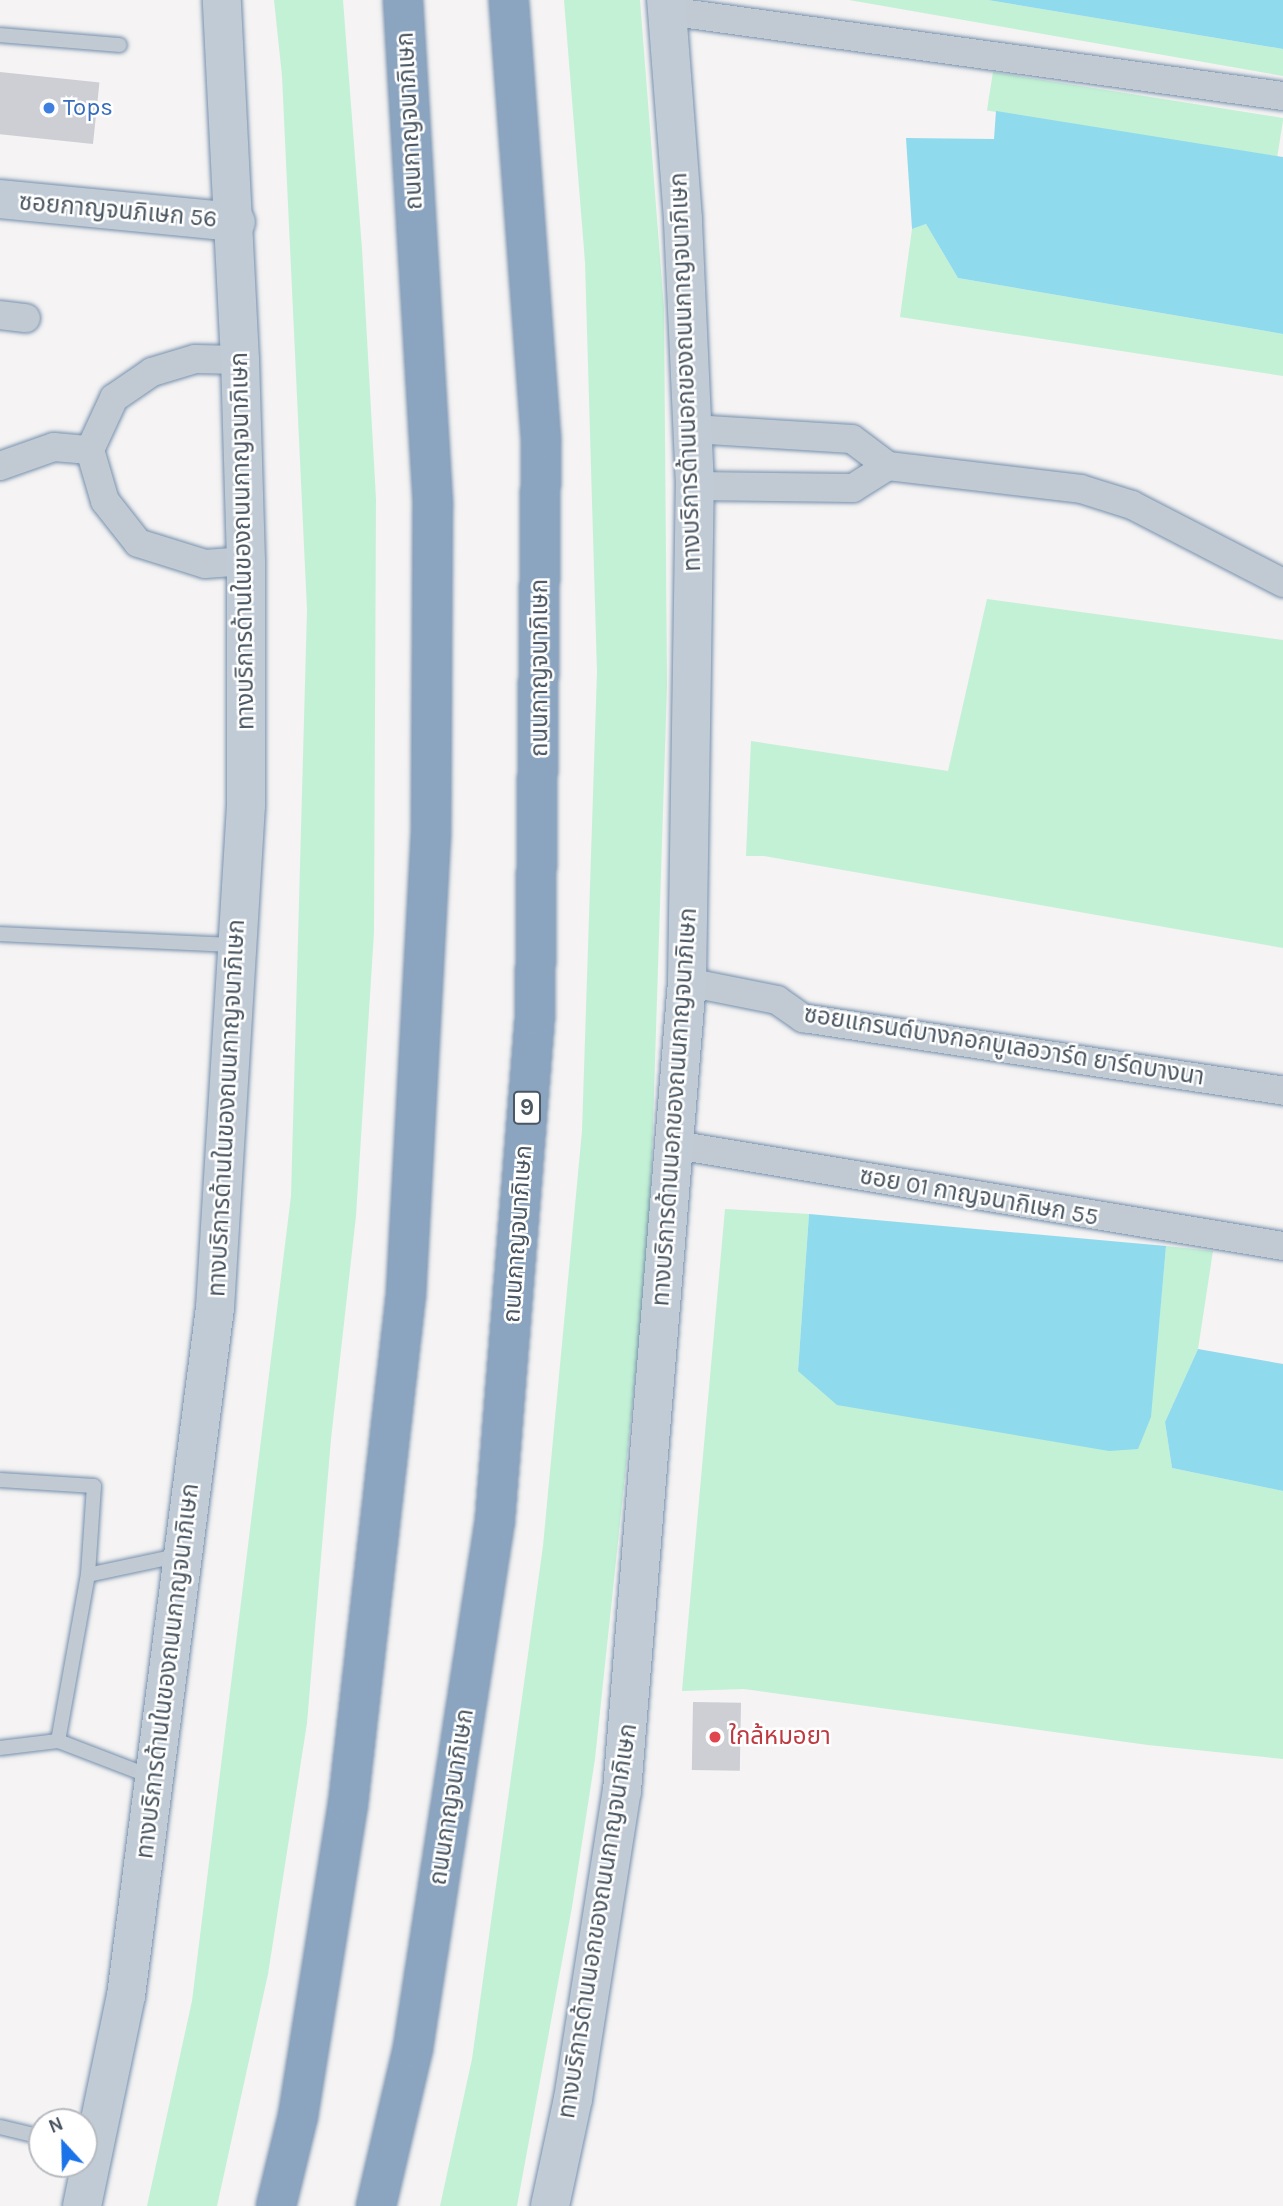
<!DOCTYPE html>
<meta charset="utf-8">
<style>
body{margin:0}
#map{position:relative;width:1283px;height:2206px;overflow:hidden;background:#f5f3f3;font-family:Karla,"Noto Sans Thai",sans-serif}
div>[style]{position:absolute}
.green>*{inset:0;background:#c3f1d5;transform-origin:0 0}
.water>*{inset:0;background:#90daee}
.building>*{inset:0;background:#cdcfd5;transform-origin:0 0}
.roads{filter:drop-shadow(0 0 2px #7690ad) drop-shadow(0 0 2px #7690ad)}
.lane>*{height:14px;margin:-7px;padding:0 7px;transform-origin:7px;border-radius:7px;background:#c1cad2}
.street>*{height:28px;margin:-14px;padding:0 14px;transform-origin:14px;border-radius:14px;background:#c1cad2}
.secondary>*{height:38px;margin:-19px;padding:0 19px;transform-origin:19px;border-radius:19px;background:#c1cbd6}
.highway>*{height:38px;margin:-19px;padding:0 19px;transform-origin:19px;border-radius:19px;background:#8ba5c1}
.dots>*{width:19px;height:19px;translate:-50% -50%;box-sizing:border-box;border:4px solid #fff;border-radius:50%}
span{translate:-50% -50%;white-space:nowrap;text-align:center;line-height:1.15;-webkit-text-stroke:5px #fff;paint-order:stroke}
.shield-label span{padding:2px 5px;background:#fff;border:2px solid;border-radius:5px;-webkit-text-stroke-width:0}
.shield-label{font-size:23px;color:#4a5661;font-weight:700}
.shop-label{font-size:24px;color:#366cbe}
.left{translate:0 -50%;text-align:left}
.street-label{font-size:24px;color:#4a5661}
.health-label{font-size:24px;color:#be3a42}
.north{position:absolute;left:28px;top:2108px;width:70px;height:70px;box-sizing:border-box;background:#fff;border:2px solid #b7bbc0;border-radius:50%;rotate:338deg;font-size:19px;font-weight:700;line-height:28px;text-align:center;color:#4a5661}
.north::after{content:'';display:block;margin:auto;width:24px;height:32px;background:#1a73e8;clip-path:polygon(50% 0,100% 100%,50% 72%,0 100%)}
</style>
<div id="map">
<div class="green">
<div style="clip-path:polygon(274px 0,343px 0,362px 249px,376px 499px,374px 932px,356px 1216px,331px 1439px,307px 1723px,268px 1974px,217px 2206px,147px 2206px,192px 2001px,291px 1196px,307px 610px,282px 76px)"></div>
<div style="clip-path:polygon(564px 0,640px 0,664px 309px,667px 686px,649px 1249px,595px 1759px,572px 1907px,517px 2206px,440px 2206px,472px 2059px,543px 1546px,582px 1131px,597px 672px,585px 262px)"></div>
<div style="clip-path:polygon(849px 0,988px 0,1283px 49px,1283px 76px)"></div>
<div style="left:993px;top:72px;width:294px;height:39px;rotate:9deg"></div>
<div style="clip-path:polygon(926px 224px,958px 278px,1283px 334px,1283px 376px,900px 317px,912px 229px)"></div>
<div style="clip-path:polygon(987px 599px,1283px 640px,1283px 948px,764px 856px,746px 856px,751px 741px,948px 771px)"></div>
<div style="clip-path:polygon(725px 1209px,809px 1214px,798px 1371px,1159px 1322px,1166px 1246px,1213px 1251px,1198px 1349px,1165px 1422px,1172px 1468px,1283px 1491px,1283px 1759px,1148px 1745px,744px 1689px,682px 1691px)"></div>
</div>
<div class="water">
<div style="clip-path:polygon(988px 0,1283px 0,1283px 49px)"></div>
<div style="clip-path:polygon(996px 111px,1283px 157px,1283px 334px,958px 278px,926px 224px,912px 229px,906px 138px,994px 139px)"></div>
<div style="clip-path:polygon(809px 1214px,1166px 1246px,1151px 1417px,1138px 1449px,1109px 1451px,837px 1405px,798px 1371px)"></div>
<div style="clip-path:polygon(1198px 1349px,1283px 1364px,1283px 1491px,1172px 1468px,1165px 1422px)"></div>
</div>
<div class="building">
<div style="left:0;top:72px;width:100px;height:62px;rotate:6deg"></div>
<div style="left:693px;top:1702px;width:48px;height:68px;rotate:1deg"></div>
</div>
<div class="roads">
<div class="lane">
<div style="left:0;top:35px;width:120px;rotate:4.8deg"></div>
<div style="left:0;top:934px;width:236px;rotate:2.7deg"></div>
<div style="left:0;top:1480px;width:94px;rotate:3.7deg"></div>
<div style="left:94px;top:1486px;width:89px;rotate:93.9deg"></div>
<div style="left:0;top:1748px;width:58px;rotate:-6.9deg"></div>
<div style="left:152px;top:1777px;width:101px;rotate:-159deg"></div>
<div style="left:58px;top:1741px;width:169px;rotate:-79.8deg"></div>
<div style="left:88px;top:1575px;width:95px;rotate:-12.1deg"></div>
<div style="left:0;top:2127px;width:43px;rotate:13.4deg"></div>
</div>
<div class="street">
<div style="left:667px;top:11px;width:622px;rotate:7.86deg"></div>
<div style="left:0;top:315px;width:26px;rotate:7deg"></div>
<div style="left:240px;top:360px;width:45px;rotate:-178.7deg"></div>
<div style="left:195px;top:359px;width:45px;rotate:163.2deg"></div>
<div style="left:152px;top:372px;width:46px;rotate:145.6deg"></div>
<div style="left:114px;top:398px;width:57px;rotate:114.8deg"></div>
<div style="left:90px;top:450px;width:53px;rotate:73.6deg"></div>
<div style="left:105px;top:501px;width:53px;rotate:51.8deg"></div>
<div style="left:138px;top:543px;width:70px;rotate:17.4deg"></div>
<div style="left:205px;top:564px;width:41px;rotate:-4.2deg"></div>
<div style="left:693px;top:429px;width:159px;rotate:3.6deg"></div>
<div style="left:852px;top:439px;width:45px;rotate:36.9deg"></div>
<div style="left:888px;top:466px;width:194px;rotate:6.8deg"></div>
<div style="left:1081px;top:489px;width:53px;rotate:17.4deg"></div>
<div style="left:1132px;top:505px;width:170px;rotate:27.3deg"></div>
<div style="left:0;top:466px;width:57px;rotate:-19.4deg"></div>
<div style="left:54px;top:447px;width:36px;rotate:5deg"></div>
<div style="left:695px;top:486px;width:158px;rotate:0.7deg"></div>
<div style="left:853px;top:488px;width:41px;rotate:-32.2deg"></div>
<div style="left:687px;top:982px;width:92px;rotate:11.3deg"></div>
<div style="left:777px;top:1000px;width:32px;rotate:35deg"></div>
<div style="left:803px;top:1018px;width:486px;rotate:8.6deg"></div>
<div style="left:676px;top:1145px;width:615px;rotate:9.45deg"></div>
</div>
<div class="secondary">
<div style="left:0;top:199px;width:237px;rotate:5.6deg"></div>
<div style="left:82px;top:2206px;width:215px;rotate:-78.2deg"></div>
<div style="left:126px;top:1996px;width:694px;rotate:-82.63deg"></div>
<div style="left:215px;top:1308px;width:504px;rotate:-86.47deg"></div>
<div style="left:246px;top:805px;width:244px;rotate:-90deg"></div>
<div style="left:246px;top:561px;width:201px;rotate:-91.7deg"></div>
<div style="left:240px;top:360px;width:360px;rotate:-92.9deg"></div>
<div style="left:550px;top:2206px;width:109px;rotate:-77.9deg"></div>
<div style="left:573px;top:2099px;width:312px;rotate:-81deg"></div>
<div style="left:622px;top:1791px;width:812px;rotate:-85.41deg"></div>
<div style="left:687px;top:982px;width:496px;rotate:-89.1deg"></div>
<div style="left:695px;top:486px;width:267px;rotate:-92.6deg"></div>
<div style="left:683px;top:219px;width:220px;rotate:-94.4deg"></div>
</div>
<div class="highway">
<div style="left:276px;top:2206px;width:93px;rotate:-76.3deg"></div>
<div style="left:298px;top:2116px;width:316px;rotate:-80.9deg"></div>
<div style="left:348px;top:1804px;width:513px;rotate:-83.51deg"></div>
<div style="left:406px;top:1294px;width:461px;rotate:-86.9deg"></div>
<div style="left:431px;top:834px;width:329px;rotate:-89.7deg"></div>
<div style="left:433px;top:505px;width:506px;rotate:-93.4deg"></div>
<div style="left:376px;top:2206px;width:162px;rotate:-76.8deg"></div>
<div style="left:413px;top:2048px;width:534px;rotate:-81.17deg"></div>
<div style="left:495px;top:1520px;width:507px;rotate:-85.47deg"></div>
<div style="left:535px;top:1015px;width:576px;rotate:-89.4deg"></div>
<div style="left:541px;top:439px;width:440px;rotate:-94.2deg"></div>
</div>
</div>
<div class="dots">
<div style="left:49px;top:108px;background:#3f7fe0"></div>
<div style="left:715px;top:1737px;background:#e0444e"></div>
</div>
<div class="shield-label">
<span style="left:527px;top:1108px">9</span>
</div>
<div class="shop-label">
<span class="left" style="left:63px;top:108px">Tops</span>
</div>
<div class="street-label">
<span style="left:410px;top:121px;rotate:-93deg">ถนนกาญจนาภิเษก</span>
<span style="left:118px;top:211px;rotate:5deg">ซอยกาญจนภิเษก 56</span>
<span style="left:686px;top:372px;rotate:-92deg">ทางบริการด้านนอกของถนนกาญจนาภิเษก</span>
<span style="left:243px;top:541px;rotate:-91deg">ทางบริการด้านในของถนนกาญจนาภิเษก</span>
<span style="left:540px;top:668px;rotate:-90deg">ถนนกาญจนาภิเษก</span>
<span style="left:1004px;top:1046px;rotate:9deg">ซอยแกรนด์บางกอกบูเลอวาร์ด ยาร์ดบางนา</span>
<span style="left:675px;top:1107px;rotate:-86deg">ทางบริการด้านนอกของถนนกาญจนาภิเษก</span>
<span style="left:227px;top:1108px;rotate:-87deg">ทางบริการด้านในของถนนกาญจนาภิเษก</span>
<span style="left:979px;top:1197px;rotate:10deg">ซอย 01 กาญจนากิเษก 55</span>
<span style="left:518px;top:1234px;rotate:-86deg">ถนนกาญจนาภิเษก</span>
<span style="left:168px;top:1671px;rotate:-83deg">ทางบริการด้านในของถนนกาญจนาภิเษก</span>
<span style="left:452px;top:1797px;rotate:-81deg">ถนนกาญจนาภิเษก</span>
<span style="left:598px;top:1921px;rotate:-81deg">ทางบริการด้านนอกของถนนกาญจนาภิเษก</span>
</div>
<div class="health-label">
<span class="left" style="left:729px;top:1737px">ใกล้หมอยา</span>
</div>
<div class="north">N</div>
</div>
